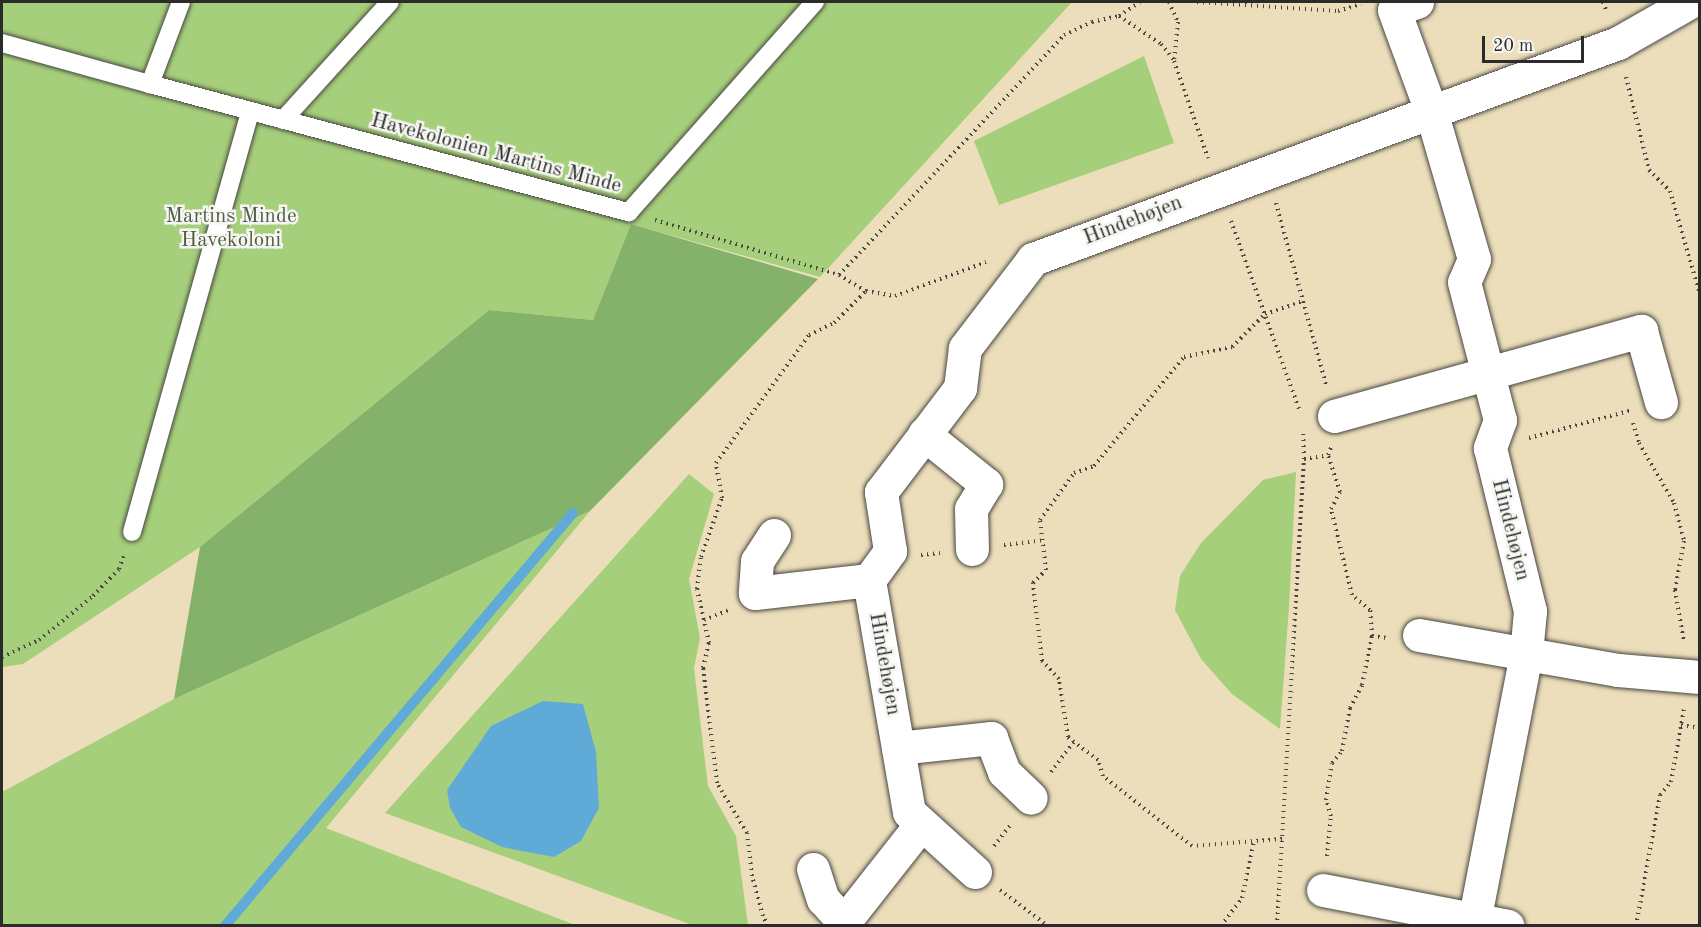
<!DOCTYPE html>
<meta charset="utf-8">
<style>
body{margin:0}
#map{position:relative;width:1701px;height:927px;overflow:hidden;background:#ecdebb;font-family:"Old Standard TT",serif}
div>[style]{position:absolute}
.green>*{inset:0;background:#a6cf7b}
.forest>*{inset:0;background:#84b26b}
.water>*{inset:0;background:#60aad8}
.stream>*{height:10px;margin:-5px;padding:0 5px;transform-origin:5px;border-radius:5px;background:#60aad8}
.path>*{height:4px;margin-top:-2px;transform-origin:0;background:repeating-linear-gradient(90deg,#484641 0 1.5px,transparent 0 6px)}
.roads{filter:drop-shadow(0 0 2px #484641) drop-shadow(0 0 2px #484641)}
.lane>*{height:18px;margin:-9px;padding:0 9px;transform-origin:9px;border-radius:9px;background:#fff}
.street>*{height:33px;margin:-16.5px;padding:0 16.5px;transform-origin:16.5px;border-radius:16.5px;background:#fff}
span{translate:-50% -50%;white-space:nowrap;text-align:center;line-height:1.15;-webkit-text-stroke:5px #f6f6f2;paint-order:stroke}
.street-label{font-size:21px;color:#2b2b2b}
.park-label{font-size:21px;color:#505c43}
.frame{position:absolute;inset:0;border:3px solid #2b2b2b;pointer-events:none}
.scale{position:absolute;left:1482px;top:36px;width:102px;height:27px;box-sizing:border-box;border:3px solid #2b2b2b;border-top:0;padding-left:8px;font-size:18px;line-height:21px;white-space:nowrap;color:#2b2b2b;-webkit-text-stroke:4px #f6f6f2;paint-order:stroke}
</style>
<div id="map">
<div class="green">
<div style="clip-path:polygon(2px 2px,1072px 2px,820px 277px,631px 224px,593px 320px,489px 310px,200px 547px,23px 664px,2px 667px)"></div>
<div style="clip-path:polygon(1144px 56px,1174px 143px,999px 205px,974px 141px)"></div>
<div style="clip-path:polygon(1296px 472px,1289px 607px,1280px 729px,1232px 694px,1201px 659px,1175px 610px,1180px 576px,1201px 543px,1263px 480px)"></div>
<div style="clip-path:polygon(689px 474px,714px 494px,689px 579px,700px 638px,694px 668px,708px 786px,736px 836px,748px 925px,692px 925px,385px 813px)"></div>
<div style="clip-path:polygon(590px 511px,326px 828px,575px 925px,2px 926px,2px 792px,174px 699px)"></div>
</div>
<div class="forest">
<div style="clip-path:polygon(631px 224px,818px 279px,590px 511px,174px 699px,200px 547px,489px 310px,593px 320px)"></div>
</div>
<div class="water">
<div style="clip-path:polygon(543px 701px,583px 704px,596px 752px,599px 808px,581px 841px,554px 857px,502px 847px,461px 827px,450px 808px,447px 790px,491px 726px)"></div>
</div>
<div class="stream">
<div style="left:225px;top:926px;width:540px;rotate:-49.88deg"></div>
</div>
<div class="path">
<div style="left:1169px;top:2px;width:22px;rotate:66deg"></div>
<div style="left:1178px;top:22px;width:39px;rotate:96deg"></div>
<div style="left:1174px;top:61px;width:103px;rotate:70.7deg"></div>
<div style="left:1197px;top:2px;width:141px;rotate:3.7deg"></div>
<div style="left:1338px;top:11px;width:24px;rotate:-17deg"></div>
<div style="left:1603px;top:2px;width:11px;rotate:68deg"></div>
<div style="left:1119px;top:16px;width:50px;rotate:33.7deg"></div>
<div style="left:1161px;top:44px;width:21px;rotate:51deg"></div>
<div style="left:1626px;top:77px;width:96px;rotate:76.1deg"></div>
<div style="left:1649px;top:170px;width:30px;rotate:45deg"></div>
<div style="left:1670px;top:191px;width:108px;rotate:73.9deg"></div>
<div style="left:1276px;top:203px;width:188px;rotate:74.6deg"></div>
<div style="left:655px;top:220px;width:192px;rotate:16.6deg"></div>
<div style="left:839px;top:275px;width:329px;rotate:-46.8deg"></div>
<div style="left:1064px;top:35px;width:31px;rotate:-25deg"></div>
<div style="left:1092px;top:22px;width:28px;rotate:-13deg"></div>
<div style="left:1119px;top:16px;width:25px;rotate:-34deg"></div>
<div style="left:1231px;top:221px;width:203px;rotate:70.1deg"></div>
<div style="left:839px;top:275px;width:31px;rotate:31deg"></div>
<div style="left:866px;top:291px;width:29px;rotate:10deg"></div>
<div style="left:895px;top:296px;width:97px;rotate:-20.5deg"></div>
<div style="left:1633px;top:423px;width:21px;rotate:73deg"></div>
<div style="left:1639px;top:443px;width:69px;rotate:59.7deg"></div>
<div style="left:1674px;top:503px;width:39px;rotate:75deg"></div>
<div style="left:1684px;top:541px;width:50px;rotate:100.4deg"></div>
<div style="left:1675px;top:590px;width:53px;rotate:80.2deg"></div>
<div style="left:1529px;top:438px;width:104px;rotate:-15.1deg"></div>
<div style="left:1304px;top:459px;width:24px;rotate:-9deg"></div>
<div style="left:1004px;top:545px;width:38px;rotate:-7deg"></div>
<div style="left:921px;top:555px;width:19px;rotate:-6deg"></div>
<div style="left:704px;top:620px;width:27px;rotate:-22deg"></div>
<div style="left:1372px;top:636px;width:15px;rotate:8deg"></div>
<div style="left:2px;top:657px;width:41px;rotate:-24.7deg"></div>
<div style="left:39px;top:640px;width:70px;rotate:-39.2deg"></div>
<div style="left:93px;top:596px;width:37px;rotate:-46deg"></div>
<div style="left:119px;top:569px;width:15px;rotate:-70deg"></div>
<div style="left:1681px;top:725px;width:19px;rotate:9deg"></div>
<div style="left:1051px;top:772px;width:39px;rotate:-53deg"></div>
<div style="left:1282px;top:839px;width:90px;rotate:175.6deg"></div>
<div style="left:1192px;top:846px;width:113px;rotate:-141.8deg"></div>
<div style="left:1103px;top:776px;width:17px;rotate:-107deg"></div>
<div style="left:1098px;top:760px;width:38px;rotate:-143deg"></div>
<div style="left:1068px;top:737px;width:59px;rotate:-98.8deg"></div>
<div style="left:1059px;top:679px;width:25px;rotate:-133deg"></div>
<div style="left:1042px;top:661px;width:79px;rotate:-96.6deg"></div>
<div style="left:1033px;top:583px;width:18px;rotate:-45deg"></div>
<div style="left:1046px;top:570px;width:50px;rotate:-96.8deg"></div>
<div style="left:1040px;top:520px;width:58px;rotate:-54.1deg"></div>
<div style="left:1074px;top:473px;width:21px;rotate:-19deg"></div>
<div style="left:1094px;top:466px;width:141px;rotate:-50.5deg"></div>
<div style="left:1184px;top:357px;width:49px;rotate:-11.8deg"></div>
<div style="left:1232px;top:347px;width:47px;rotate:-45deg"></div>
<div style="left:1265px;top:314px;width:40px;rotate:-18.9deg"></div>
<div style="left:994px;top:846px;width:29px;rotate:-52deg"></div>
<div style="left:1327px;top:856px;width:40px;rotate:-84.3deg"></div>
<div style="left:1331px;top:816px;width:17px;rotate:-107deg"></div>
<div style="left:1326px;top:800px;width:37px;rotate:-81deg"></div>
<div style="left:1332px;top:763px;width:16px;rotate:-50deg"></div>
<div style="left:1342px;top:751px;width:44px;rotate:-79.5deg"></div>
<div style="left:1350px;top:708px;width:26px;rotate:-62deg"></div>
<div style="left:1362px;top:685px;width:50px;rotate:-78.5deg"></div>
<div style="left:1372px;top:636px;width:26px;rotate:-94deg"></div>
<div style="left:1370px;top:610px;width:23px;rotate:-140deg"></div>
<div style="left:1352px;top:595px;width:89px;rotate:-103.7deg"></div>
<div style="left:1331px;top:509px;width:19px;rotate:-62deg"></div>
<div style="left:1340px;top:492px;width:39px;rotate:-108deg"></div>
<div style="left:1328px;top:455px;width:8px;rotate:-67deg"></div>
<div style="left:1000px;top:890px;width:60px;rotate:36.9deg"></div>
<div style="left:768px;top:926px;width:11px;rotate:-117deg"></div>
<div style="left:763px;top:916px;width:41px;rotate:-105.4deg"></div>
<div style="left:752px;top:876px;width:43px;rotate:-96.6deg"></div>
<div style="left:747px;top:833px;width:58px;rotate:-121deg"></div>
<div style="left:717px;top:783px;width:116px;rotate:-96.9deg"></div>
<div style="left:703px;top:668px;width:26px;rotate:-77deg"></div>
<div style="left:709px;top:643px;width:55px;rotate:-102.5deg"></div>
<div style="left:697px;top:589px;width:32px;rotate:-83deg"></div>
<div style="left:701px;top:557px;width:63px;rotate:-70.4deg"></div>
<div style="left:722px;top:498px;width:36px;rotate:-100deg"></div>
<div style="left:716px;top:463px;width:158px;rotate:-54deg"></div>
<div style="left:809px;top:335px;width:28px;rotate:-26deg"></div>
<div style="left:834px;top:323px;width:45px;rotate:-45deg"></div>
<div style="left:1221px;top:926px;width:35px;rotate:-53deg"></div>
<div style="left:1242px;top:898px;width:58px;rotate:-78.1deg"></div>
<div style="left:1277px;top:926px;width:468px;rotate:-86.7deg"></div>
<div style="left:1304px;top:459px;width:25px;rotate:-92deg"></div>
<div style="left:1636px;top:926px;width:133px;rotate:-79.6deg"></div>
<div style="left:1660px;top:795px;width:17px;rotate:-50deg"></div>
<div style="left:1671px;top:782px;width:74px;rotate:-79.9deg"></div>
</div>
<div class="roads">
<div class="lane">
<div style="left:181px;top:2px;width:88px;rotate:110.7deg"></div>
<div style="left:150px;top:84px;width:496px;rotate:15deg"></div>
<div style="left:629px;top:212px;width:281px;rotate:-48.5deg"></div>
<div style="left:2px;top:43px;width:154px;rotate:15.5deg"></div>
<div style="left:283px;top:120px;width:159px;rotate:-47.8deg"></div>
<div style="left:132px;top:532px;width:437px;rotate:-74.3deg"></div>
</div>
<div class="street">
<div style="left:1417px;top:2px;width:24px;rotate:161deg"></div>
<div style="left:1394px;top:10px;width:108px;rotate:69.9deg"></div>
<div style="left:1431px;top:111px;width:154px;rotate:73.8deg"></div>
<div style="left:1474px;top:259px;width:25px;rotate:113deg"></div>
<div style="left:1464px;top:282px;width:143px;rotate:75.4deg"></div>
<div style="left:1500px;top:420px;width:30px;rotate:110deg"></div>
<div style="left:1490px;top:448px;width:168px;rotate:76.2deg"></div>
<div style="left:1530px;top:611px;width:43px;rotate:95.3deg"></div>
<div style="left:1526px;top:654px;width:277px;rotate:101deg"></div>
<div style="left:1334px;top:416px;width:319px;rotate:-15.5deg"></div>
<div style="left:1641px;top:331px;width:74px;rotate:74.3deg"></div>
<div style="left:924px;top:434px;width:80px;rotate:38.9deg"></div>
<div style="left:986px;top:484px;width:29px;rotate:121deg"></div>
<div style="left:971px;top:509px;width:40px;rotate:88.6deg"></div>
<div style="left:774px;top:535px;width:31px;rotate:123deg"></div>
<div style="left:757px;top:561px;width:32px;rotate:94deg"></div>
<div style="left:755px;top:593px;width:115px;rotate:-6.5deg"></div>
<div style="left:1419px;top:635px;width:202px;rotate:10deg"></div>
<div style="left:1618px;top:670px;width:82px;rotate:4.9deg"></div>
<div style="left:898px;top:748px;width:94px;rotate:-6.1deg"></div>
<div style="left:991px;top:738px;width:36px;rotate:69deg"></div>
<div style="left:1004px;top:772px;width:37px;rotate:44deg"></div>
<div style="left:813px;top:869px;width:32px;rotate:72deg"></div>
<div style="left:823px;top:899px;width:31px;rotate:48deg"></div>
<div style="left:844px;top:922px;width:125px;rotate:-51.8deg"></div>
<div style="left:975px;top:872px;width:89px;rotate:-137.7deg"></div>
<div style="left:909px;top:812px;width:235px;rotate:-99.8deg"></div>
<div style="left:869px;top:580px;width:36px;rotate:-54deg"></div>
<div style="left:890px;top:551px;width:60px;rotate:-98.7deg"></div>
<div style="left:881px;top:492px;width:131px;rotate:-52.8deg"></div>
<div style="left:960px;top:388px;width:40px;rotate:-82.9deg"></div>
<div style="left:965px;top:348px;width:112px;rotate:-52.6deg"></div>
<div style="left:1033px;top:259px;width:624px;rotate:-20.27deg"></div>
<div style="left:1618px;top:43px;width:83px;rotate:-29.7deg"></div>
<div style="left:1323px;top:890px;width:188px;rotate:11deg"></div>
</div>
</div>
<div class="street-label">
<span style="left:496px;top:154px;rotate:15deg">Havekolonien Martins Minde</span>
<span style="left:1133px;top:221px;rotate:-21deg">Hindehøjen</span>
<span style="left:1510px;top:530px;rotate:76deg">Hindehøjen</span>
<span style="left:884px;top:664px;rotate:80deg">Hindehøjen</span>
</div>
<div class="park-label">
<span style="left:231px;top:229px">Martins Minde<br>Havekoloni</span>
</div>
<div class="frame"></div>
<div class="scale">20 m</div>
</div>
